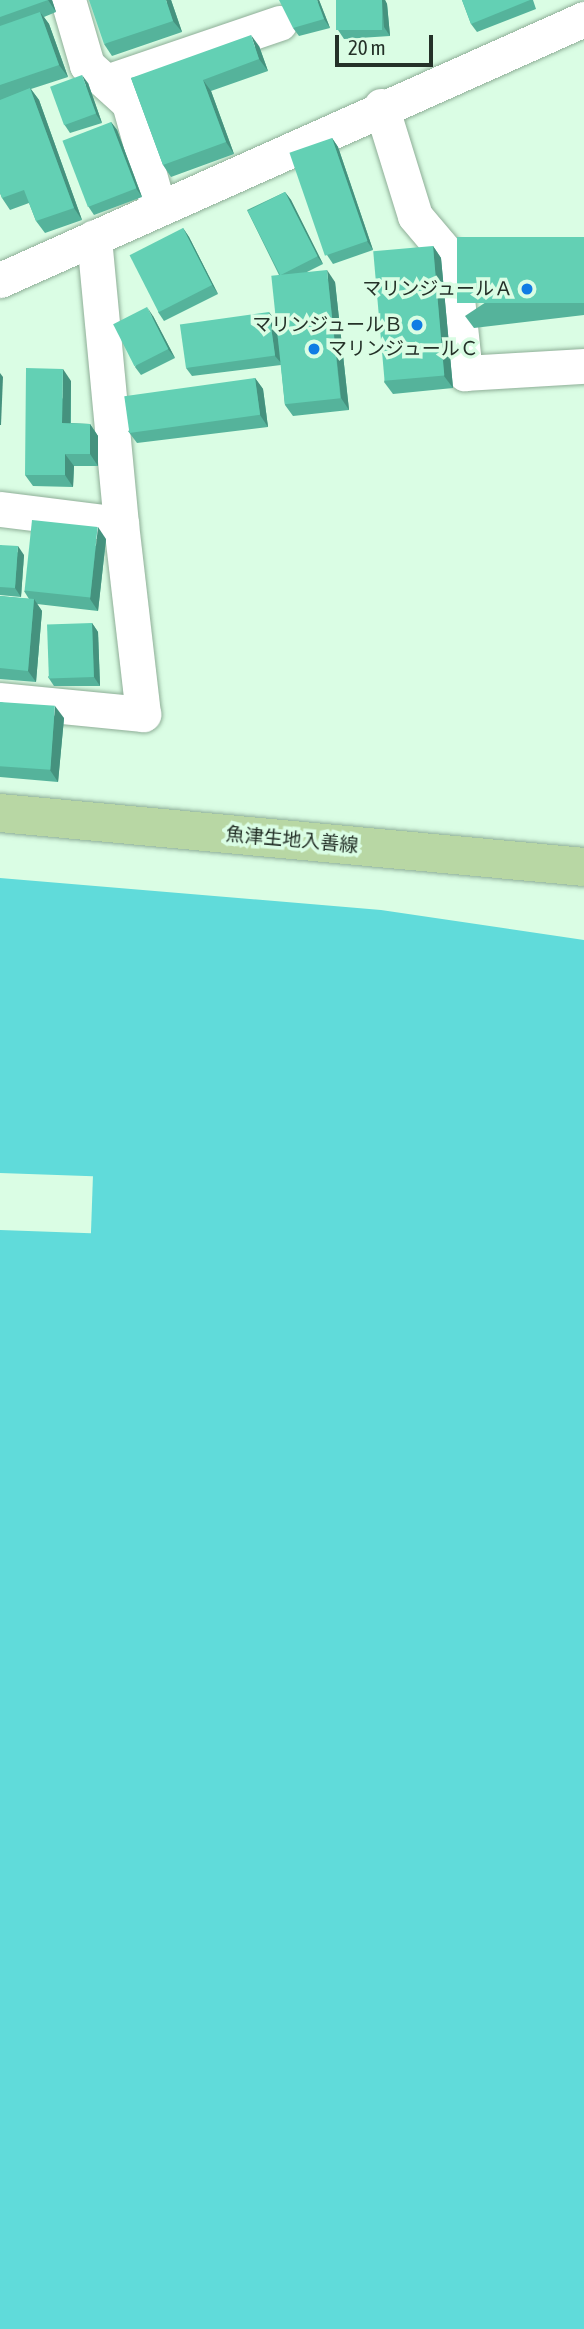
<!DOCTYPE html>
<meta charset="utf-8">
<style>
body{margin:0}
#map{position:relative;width:584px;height:2329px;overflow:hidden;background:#dafde4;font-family:"Asap Condensed","Noto Sans JP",sans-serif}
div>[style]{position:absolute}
.water>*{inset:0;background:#60dbda}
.pier>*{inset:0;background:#dafde4;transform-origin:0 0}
.roads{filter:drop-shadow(0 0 2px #8eae97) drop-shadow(0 0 2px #8eae97)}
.minor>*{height:35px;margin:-17.5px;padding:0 17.5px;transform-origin:17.5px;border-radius:17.5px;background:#fff}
.major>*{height:38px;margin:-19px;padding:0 19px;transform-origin:19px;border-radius:19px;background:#b8d7a4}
.wall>*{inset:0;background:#55b39b}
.shaded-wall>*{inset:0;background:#45927e}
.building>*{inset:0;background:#63d0b4;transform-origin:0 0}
.dots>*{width:19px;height:19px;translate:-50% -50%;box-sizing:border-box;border:4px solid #dafde4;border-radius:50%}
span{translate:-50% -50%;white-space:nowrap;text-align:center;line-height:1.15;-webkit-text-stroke:7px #dafde4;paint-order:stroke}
.poi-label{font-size:19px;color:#243128}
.right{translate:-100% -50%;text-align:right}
.left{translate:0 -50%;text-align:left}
.street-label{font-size:19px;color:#243128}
.scale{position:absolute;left:335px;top:35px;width:98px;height:32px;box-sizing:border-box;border:4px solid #243128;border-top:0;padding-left:9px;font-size:21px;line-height:24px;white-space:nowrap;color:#243128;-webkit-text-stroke:5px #dafde4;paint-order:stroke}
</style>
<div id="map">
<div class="water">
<div style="clip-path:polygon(0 878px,381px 910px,584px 940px,584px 2329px,0 2329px)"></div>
</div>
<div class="pier">
<div style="left:0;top:1173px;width:93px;height:57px;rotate:2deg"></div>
</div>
<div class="roads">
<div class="minor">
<div style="left:68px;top:0;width:68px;rotate:73.7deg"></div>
<div style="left:87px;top:65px;width:57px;rotate:42.1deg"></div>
<div style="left:129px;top:103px;width:107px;rotate:74.3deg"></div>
<div style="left:109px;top:81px;width:180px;rotate:-18.8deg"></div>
<div style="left:381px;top:106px;width:115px;rotate:72.8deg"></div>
<div style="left:415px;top:216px;width:59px;rotate:49.8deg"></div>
<div style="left:453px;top:261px;width:113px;rotate:83.9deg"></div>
<div style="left:465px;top:373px;width:119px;rotate:-3.4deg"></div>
<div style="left:0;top:280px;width:640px;rotate:-24.08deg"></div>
<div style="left:0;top:509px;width:122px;rotate:7.1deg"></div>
<div style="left:121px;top:524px;width:288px;rotate:-95.4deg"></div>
<div style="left:0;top:700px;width:144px;rotate:5.6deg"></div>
<div style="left:143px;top:714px;width:191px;rotate:-96.6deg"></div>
</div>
<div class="major">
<div style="left:0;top:813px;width:586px;rotate:5.28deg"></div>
</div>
</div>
<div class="wall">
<div style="clip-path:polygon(0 0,52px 0,56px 12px,44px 17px,49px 24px,68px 77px,31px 89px,39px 100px,82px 220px,45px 233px,36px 221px,29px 203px,10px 210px,2px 198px,0 193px)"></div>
<div style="clip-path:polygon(171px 0,182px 32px,112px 56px,104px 44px)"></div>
<div style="clip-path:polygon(319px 0,330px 28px,299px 36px,293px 28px)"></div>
<div style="clip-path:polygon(336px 0,385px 0,387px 4px,390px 36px,344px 39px,338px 30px)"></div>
<div style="clip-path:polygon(462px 0,533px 0,536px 9px,477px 32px,471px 24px)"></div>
<div style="clip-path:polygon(259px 46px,268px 71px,211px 91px,234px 154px,171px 177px,163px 165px,131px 78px)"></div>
<div style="clip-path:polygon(88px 83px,102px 123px,70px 133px,64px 124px)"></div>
<div style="clip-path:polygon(111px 122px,117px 130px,142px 197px,94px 215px,88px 206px)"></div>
<div style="clip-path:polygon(332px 138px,338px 147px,373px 250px,333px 264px,327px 255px)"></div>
<div style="clip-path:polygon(285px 192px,291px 200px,323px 264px,307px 272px,335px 282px,349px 410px,293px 416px,285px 405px,281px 365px,192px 376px,186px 368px,275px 320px,279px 275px,247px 210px)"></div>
<div style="clip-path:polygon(183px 228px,189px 237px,218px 294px,164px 321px,158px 312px)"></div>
<div style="clip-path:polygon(584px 237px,584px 315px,474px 328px,465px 316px)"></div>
<div style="clip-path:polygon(433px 246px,441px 258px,453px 388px,393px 394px,384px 382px)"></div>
<div style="clip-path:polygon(153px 316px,175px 358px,141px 375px,135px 367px)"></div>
<div style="clip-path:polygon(255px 378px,263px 389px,268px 427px,137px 443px,128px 431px)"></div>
<div style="clip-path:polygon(71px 381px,71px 423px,90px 424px,98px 436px,98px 466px,74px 466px,73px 487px,33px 486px,25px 475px)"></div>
<div style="clip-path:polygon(106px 539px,98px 611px,37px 604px,42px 611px,36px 682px,0 679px,0 596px,29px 599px,24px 591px)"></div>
<div style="clip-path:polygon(0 545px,24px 555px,21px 597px,0 595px)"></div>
<div style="clip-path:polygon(92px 623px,98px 632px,100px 686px,54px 686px,48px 677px)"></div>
<div style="clip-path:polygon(0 702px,64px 718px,58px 782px,0 777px)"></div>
</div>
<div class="shaded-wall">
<div style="clip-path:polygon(48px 0,52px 0,56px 12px)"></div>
<div style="clip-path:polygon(166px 0,171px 0,182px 32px,173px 21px)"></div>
<div style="clip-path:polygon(317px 0,319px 0,330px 28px,324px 19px)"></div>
<div style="clip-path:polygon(382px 0,385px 0,387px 4px,390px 36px,384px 27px)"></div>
<div style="clip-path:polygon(40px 12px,49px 24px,68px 77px,59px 65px)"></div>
<div style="clip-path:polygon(251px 35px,259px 46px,268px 71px,259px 59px)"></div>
<div style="clip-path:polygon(82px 75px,88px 83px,102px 123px,96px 114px)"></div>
<div style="clip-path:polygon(203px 80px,211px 91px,234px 154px,226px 142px)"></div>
<div style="clip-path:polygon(30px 88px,39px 100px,82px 220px,74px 208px)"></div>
<div style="clip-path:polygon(111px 122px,117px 130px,142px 197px,136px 188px)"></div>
<div style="clip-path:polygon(332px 138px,338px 147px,373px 250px,367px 241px)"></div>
<div style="clip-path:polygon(285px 192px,291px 200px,323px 264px,317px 256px)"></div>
<div style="clip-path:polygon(183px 228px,189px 237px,218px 294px,212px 285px)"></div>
<div style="clip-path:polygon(433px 246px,441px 258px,453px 388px,444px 376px)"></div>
<div style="clip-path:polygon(327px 270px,335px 282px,349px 410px,341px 398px)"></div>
<div style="clip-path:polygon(147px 307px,153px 316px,175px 358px,168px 349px)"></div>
<div style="clip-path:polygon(269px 312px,275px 320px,282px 364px,275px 356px)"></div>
<div style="clip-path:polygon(63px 369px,71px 381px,70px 435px,62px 423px)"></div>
<div style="clip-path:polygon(0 373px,3px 377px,1px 425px,0 425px)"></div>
<div style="clip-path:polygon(255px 378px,263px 389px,268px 427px,260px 415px)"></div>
<div style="clip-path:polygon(90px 424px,98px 436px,98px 466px,90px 454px)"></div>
<div style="clip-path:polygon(65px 454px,74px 466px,73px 487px,65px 475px)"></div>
<div style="clip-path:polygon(98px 527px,106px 539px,98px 611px,90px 599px)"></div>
<div style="clip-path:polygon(18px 546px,24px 555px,21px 597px,15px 588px)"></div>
<div style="clip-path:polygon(34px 599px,42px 611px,36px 682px,28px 671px)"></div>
<div style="clip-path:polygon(92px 623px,98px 632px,100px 686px,94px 677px)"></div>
<div style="clip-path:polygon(55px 706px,64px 718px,58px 782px,50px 770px)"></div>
</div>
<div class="building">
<div style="clip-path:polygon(0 0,48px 0,0 17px)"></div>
<div style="clip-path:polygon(89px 0,166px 0,173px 21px,104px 44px)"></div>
<div style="clip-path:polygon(279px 0,317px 0,324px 19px,293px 28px)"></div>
<div style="left:336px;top:0;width:46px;height:30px"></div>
<div style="clip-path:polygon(462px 0,530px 0,471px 24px)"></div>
<div style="clip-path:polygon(40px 12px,59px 65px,0 85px,0 26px)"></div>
<div style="clip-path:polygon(251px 35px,259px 59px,203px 80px,226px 142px,163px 165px,131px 78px)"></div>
<div style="left:82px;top:75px;width:41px;height:34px;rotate:70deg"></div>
<div style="clip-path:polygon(30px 88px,74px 208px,36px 221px,24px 190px,2px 198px,0 193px,0 100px)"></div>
<div style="left:111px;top:122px;width:71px;height:52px;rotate:69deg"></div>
<div style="left:332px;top:138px;width:109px;height:45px;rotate:71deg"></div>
<div style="left:285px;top:192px;width:72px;height:42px;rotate:63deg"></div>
<div style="left:183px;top:228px;width:64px;height:60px;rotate:63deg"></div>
<div style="left:584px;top:237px;width:66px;height:127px;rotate:90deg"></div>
<div style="left:433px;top:246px;width:130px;height:60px;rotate:85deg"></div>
<div style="left:327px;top:270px;width:129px;height:56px;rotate:84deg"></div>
<div style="left:147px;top:307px;width:47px;height:38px;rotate:63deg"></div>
<div style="left:269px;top:312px;width:44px;height:90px;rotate:82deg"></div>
<div style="clip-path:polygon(26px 368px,63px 369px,62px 423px,90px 424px,90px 454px,65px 454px,65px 475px,25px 475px)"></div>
<div style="left:255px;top:378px;width:37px;height:132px;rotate:82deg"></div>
<div style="left:32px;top:520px;width:66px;height:71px;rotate:6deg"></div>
<div style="clip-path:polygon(0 545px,18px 546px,15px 588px,0 587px)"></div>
<div style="clip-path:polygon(0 596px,34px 599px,28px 671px,0 668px)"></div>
<div style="left:92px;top:623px;width:54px;height:45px;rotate:88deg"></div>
<div style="left:0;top:702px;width:55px;height:64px;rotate:4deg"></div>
</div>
<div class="dots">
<div style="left:527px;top:289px;background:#107de4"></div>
<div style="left:417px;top:325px;background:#107de4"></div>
<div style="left:314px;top:349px;background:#107de4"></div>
</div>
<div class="poi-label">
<span class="right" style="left:513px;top:289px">マリンジュールＡ</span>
<span class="right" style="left:403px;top:325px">マリンジュールＢ</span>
<span class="left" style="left:328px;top:349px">マリンジュールＣ</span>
</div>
<div class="street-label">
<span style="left:292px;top:840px;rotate:5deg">魚津生地入善線</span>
</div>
<div class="scale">20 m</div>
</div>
